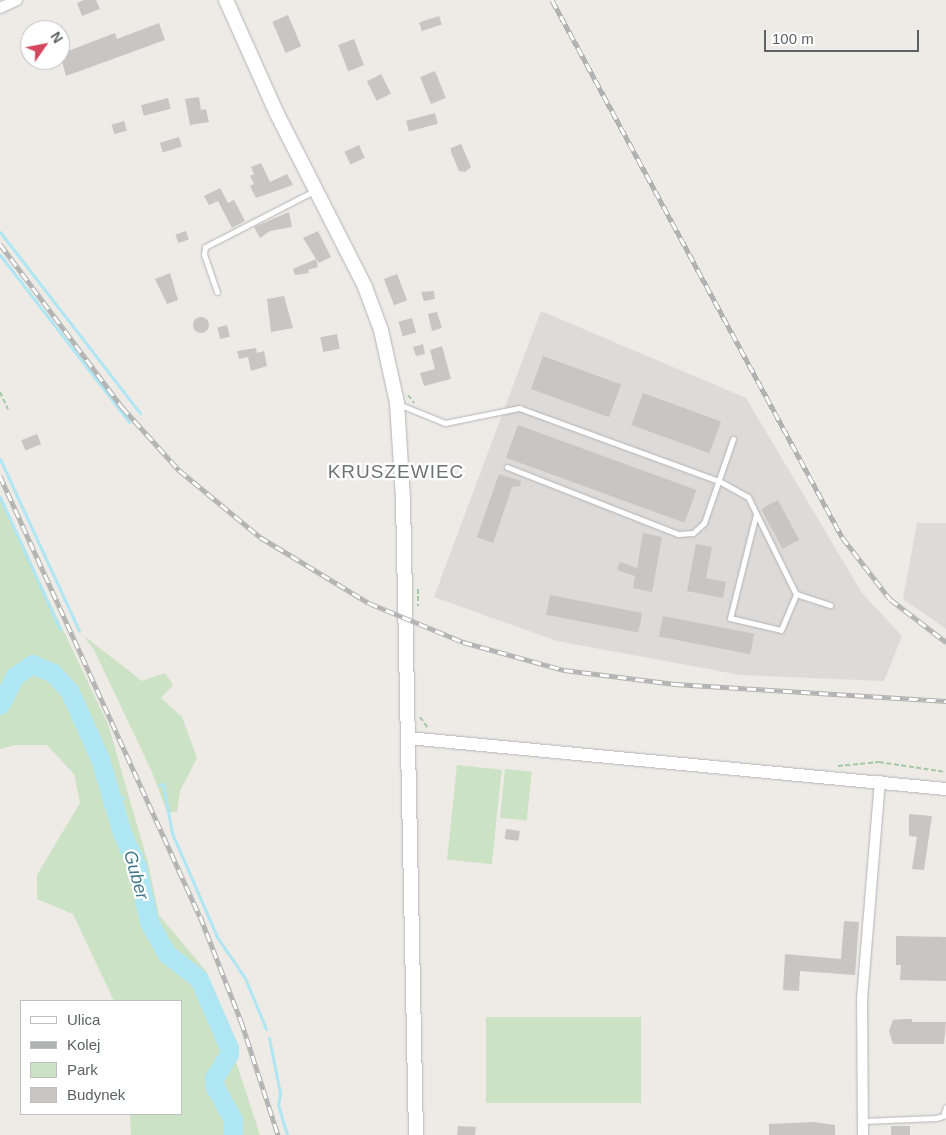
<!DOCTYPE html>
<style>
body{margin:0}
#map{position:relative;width:946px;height:1135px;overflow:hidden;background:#eeeae6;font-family:Helvetica,sans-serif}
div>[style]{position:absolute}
.industrial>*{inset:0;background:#dddad8}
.green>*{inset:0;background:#cce2c5;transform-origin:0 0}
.stream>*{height:3px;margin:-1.5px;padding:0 1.5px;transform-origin:1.5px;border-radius:1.5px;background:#afe6f4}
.river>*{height:19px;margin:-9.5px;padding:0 9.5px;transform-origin:9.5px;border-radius:9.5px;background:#afe6f4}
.building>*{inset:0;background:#c9c5c2;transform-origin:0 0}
.round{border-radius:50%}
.path>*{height:2px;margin-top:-1px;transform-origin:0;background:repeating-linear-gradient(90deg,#a4c9a5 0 5px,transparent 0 7.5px)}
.roads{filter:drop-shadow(0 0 1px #b1b4b6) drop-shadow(0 0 1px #b1b4b6)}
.service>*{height:5px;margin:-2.5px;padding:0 2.5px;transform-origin:2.5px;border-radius:2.5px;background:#fff}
.minor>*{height:10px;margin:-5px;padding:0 5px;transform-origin:5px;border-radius:5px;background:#fff}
.tertiary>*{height:12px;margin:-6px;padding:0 6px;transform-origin:6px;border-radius:6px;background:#fff}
.secondary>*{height:14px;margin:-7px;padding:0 7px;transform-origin:7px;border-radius:7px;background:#fff}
.rail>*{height:5px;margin-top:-2.5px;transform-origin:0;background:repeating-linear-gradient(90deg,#fff 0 9px,#b1b2b2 0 18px);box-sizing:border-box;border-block:1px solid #b1b2b2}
span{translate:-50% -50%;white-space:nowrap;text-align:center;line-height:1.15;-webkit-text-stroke:4.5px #fff;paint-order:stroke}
.water-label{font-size:18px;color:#44788b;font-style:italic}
.quarter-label{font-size:19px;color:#6e7476;letter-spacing:1px}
.legend{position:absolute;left:20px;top:1000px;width:162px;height:115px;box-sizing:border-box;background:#fff;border:1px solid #bec0c1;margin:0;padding:6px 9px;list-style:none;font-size:15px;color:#5d6264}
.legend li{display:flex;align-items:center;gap:10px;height:25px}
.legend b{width:25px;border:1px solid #bec0c1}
.north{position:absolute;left:20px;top:20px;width:50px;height:50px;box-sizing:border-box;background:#fff;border:1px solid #bec0c1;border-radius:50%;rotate:57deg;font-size:14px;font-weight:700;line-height:20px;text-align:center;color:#5d6264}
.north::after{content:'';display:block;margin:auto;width:18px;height:22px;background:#d3465c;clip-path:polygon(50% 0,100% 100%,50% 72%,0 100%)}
.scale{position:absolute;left:764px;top:30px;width:155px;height:22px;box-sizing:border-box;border:2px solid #5d6264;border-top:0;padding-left:6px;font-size:15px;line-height:18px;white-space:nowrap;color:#5d6264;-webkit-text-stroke:4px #fff;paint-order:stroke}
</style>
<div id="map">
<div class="industrial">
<div style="clip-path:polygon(541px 311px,746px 398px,862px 593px,902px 636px,884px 681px,741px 675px,557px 641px,434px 597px)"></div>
<div style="clip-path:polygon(917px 523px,946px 523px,946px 629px,903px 599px)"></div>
</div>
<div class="green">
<div style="clip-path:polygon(0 498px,108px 724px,148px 863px,159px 915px,206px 971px,260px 1135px,131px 1135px,130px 1114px,181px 1114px,181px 1001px,114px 1001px,73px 914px,37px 899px,37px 875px,80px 803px,74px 774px,47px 745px,15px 745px,0 749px)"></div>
<div style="clip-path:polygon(84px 636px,142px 681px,165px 673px,173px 685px,161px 698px,182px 717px,197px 758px,180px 791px,177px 812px,167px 812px,152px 772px,94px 650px)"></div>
<div style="left:457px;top:765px;width:45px;height:95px;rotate:6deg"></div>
<div style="left:505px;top:769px;width:27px;height:49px;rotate:6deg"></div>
<div style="left:641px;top:1017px;width:86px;height:155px;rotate:90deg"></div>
</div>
<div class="stream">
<div style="left:0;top:232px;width:229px;rotate:52.3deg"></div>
<div style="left:0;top:255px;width:211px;rotate:52.3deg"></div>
<div style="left:0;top:459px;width:189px;rotate:65.3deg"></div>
<div style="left:0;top:497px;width:145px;rotate:65.6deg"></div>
<div style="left:159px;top:785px;width:4px;rotate:-14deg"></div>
<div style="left:163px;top:784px;width:50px;rotate:79.6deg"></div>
<div style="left:172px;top:833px;width:113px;rotate:66.6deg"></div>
<div style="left:217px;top:937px;width:50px;rotate:55.7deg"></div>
<div style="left:245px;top:978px;width:55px;rotate:67.6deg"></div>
<div style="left:114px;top:804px;width:11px;rotate:-34deg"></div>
<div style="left:269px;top:1038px;width:56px;rotate:78.7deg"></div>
<div style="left:280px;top:1093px;width:12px;rotate:99deg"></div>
<div style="left:278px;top:1105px;width:31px;rotate:73deg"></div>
<div style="left:229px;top:1054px;width:9px;rotate:-21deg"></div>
</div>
<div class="river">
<div style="left:0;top:705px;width:33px;rotate:-63deg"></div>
<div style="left:15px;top:676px;width:21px;rotate:-35deg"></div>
<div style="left:32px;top:664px;width:23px;rotate:23deg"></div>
<div style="left:53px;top:673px;width:25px;rotate:48deg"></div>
<div style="left:70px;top:692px;width:73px;rotate:65.9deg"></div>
<div style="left:100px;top:759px;width:77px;rotate:73.4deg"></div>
<div style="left:122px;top:833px;width:37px;rotate:66deg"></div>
<div style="left:137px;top:867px;width:56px;rotate:77.7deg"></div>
<div style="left:149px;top:922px;width:37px;rotate:61deg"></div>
<div style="left:167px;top:954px;width:41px;rotate:38deg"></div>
<div style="left:199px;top:979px;width:75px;rotate:66.5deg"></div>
<div style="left:229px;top:1048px;width:6px;rotate:90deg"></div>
<div style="left:229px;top:1054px;width:28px;rotate:122deg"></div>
<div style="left:214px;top:1078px;width:9px;rotate:84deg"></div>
<div style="left:215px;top:1087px;width:37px;rotate:61deg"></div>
<div style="left:233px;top:1119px;width:16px;rotate:90deg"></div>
</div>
<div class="building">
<div style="clip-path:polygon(84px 0,96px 0,100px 9px,82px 16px,77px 3px)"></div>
<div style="left:288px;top:15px;width:34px;height:17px;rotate:67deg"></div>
<div style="left:439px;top:16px;width:9px;height:21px;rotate:72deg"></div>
<div style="clip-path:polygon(159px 23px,165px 40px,66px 76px,60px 54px,115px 33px,117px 39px)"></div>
<div style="left:354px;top:39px;width:28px;height:17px;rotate:69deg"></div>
<div style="left:435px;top:71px;width:29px;height:16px;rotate:68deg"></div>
<div style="left:381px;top:74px;width:22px;height:16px;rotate:63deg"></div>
<div style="clip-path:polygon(199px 97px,201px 110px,206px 109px,209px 122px,190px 125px,185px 99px)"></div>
<div style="left:168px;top:98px;width:11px;height:28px;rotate:75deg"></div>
<div style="left:435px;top:113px;width:11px;height:30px;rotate:75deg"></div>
<div style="left:124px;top:121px;width:10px;height:13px;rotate:73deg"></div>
<div style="left:179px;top:137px;width:10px;height:20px;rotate:73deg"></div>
<div style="clip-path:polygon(461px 144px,471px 167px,465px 172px,459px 171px,451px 152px,451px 148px)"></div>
<div style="left:359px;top:145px;width:14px;height:16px;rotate:65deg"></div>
<div style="clip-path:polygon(261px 163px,270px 182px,287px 174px,293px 185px,256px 198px,250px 186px,254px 184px,250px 176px,254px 174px,251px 167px)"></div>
<div style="clip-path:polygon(220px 188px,228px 203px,234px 200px,245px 221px,232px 228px,218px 201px,209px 205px,204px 196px)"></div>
<div style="clip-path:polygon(289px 212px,292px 227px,270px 231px,260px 238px,254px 227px)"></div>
<div style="left:186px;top:231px;width:9px;height:11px;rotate:72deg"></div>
<div style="clip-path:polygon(318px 231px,331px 257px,319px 263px,316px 259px,318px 267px,308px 270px,309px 273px,295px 275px,293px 269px,316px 259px,303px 238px)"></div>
<div style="clip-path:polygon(170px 273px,178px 300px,167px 304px,155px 279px)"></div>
<div style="left:397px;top:274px;width:28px;height:14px;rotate:69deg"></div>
<div style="clip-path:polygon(434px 291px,435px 299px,424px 301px,421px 292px)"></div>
<div style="clip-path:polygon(284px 296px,293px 328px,271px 332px,267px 299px)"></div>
<div style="clip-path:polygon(437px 312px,442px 328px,432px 331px,428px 314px)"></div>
<div class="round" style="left:193px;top:317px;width:16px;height:16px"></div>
<div style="left:412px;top:318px;width:15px;height:14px;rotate:74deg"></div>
<div style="left:227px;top:325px;width:12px;height:10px;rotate:76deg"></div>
<div style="left:337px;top:334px;width:15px;height:17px;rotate:79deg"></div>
<div style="clip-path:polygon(423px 344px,425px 354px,416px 356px,413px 347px)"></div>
<div style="clip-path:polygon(442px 346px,451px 379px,424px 386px,420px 373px,435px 369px,430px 350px)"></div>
<div style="clip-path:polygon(256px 348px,257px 353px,264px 351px,267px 366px,251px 371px,248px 357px,239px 359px,237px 351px)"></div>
<div style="left:543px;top:356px;width:83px;height:35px;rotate:20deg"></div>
<div style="left:643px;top:393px;width:83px;height:34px;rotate:20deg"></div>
<div style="left:518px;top:425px;width:190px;height:35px;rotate:20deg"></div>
<div style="left:37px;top:434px;width:11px;height:17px;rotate:68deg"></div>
<div style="clip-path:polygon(499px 474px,521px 481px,520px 486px,512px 487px,493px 543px,477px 537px)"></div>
<div style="left:778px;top:500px;width:45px;height:19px;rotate:62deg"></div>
<div style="clip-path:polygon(643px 533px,662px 537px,652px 592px,633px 588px,635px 576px,617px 570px,620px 562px,637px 568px)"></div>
<div style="clip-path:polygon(696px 544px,712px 547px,706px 578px,726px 582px,723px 598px,687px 591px)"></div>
<div style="left:550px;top:595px;width:94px;height:20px;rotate:11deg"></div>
<div style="left:663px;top:616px;width:93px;height:21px;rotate:11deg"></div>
<div style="clip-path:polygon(909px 814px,932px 816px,924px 870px,912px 869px,917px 837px,909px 836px)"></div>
<div style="left:506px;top:829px;width:14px;height:10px;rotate:8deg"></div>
<div style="clip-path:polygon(844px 921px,859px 922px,855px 975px,800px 971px,799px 991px,783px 990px,785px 954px,841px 959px)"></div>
<div style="clip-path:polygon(896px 936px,946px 937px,946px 981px,900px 980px,901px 965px,896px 965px)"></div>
<div style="clip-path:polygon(904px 1019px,912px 1019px,912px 1022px,946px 1022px,944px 1044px,893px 1044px,889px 1031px,893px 1020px)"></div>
<div style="clip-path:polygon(814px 1122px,835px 1125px,835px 1135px,769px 1135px,769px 1124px)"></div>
<div style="clip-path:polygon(458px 1126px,476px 1127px,475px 1135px,457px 1135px)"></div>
<div style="left:891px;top:1126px;width:19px;height:9px"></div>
</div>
<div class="path">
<div style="left:0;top:392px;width:19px;rotate:65deg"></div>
<div style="left:408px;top:395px;width:10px;rotate:53deg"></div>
<div style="left:418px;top:589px;width:17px;rotate:90deg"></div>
<div style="left:420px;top:717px;width:14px;rotate:54deg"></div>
<div style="left:838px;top:766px;width:41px;rotate:-5.6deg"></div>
<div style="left:879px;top:762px;width:68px;rotate:8.5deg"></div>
</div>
<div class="roads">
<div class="service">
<div style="left:217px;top:292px;width:39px;rotate:-109deg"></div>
<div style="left:204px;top:255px;width:8px;rotate:-83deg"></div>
<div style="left:205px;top:247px;width:123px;rotate:-27.2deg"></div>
<div style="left:398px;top:404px;width:51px;rotate:22deg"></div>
<div style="left:445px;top:423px;width:76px;rotate:-11.5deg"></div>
<div style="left:519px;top:408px;width:213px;rotate:20.1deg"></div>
<div style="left:719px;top:481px;width:33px;rotate:29deg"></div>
<div style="left:748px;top:497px;width:108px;rotate:63.7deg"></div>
<div style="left:796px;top:594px;width:36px;rotate:18deg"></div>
<div style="left:507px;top:467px;width:184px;rotate:21.4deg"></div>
<div style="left:678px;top:534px;width:15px;rotate:-4deg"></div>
<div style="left:693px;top:533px;width:15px;rotate:-42deg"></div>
<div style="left:704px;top:523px;width:89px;rotate:-71deg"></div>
<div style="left:756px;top:514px;width:107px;rotate:104deg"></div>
<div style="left:730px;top:618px;width:52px;rotate:13.2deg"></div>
<div style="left:781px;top:630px;width:39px;rotate:-67deg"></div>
<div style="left:863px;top:1121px;width:73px;rotate:-2.4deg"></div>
<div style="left:936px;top:1118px;width:7px;rotate:-16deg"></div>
<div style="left:943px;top:1116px;width:9px;rotate:-72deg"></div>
</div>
<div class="minor">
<div style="left:0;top:8px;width:19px;rotate:-25deg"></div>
<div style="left:863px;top:1135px;width:136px;rotate:-90.4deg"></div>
<div style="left:862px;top:999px;width:219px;rotate:-85.3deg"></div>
</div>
<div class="tertiary">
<div style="left:408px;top:738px;width:540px;rotate:5.42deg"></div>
</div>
<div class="secondary">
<div style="left:226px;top:0;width:123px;rotate:65.9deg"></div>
<div style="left:276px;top:112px;width:196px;rotate:63deg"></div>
<div style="left:365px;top:287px;width:46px;rotate:69.6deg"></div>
<div style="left:381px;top:330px;width:75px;rotate:77.6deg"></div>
<div style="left:397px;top:403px;width:96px;rotate:86.4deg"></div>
<div style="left:403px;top:499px;width:636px;rotate:88.83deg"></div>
</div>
</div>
<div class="rail">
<div style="left:552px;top:0;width:610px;rotate:61.63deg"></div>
<div style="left:842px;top:537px;width:78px;rotate:52.3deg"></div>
<div style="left:890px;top:599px;width:71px;rotate:37.5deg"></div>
<div style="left:0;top:244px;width:204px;rotate:53.2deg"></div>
<div style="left:122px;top:407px;width:85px;rotate:47.9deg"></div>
<div style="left:179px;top:470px;width:105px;rotate:39.6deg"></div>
<div style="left:260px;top:537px;width:127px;rotate:31.2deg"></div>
<div style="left:369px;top:603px;width:102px;rotate:22.5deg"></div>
<div style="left:463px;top:642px;width:105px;rotate:15.5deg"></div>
<div style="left:564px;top:670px;width:112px;rotate:7.2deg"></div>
<div style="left:675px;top:684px;width:272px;rotate:3.6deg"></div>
<div style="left:0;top:476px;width:483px;rotate:65.6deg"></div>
<div style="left:200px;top:916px;width:113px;rotate:68.7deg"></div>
<div style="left:241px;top:1021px;width:120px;rotate:72deg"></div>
</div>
<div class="water-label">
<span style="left:136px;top:875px;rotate:74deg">Guber</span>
</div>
<div class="quarter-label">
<span style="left:396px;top:472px">KRUSZEWIEC</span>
</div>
<ul class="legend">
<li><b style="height:6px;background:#fff"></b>Ulica</li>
<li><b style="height:6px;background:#b1b2b2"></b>Kolej</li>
<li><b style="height:14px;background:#cce2c5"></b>Park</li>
<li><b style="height:14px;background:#c9c5c2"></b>Budynek</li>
</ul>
<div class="north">N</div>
<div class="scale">100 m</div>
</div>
